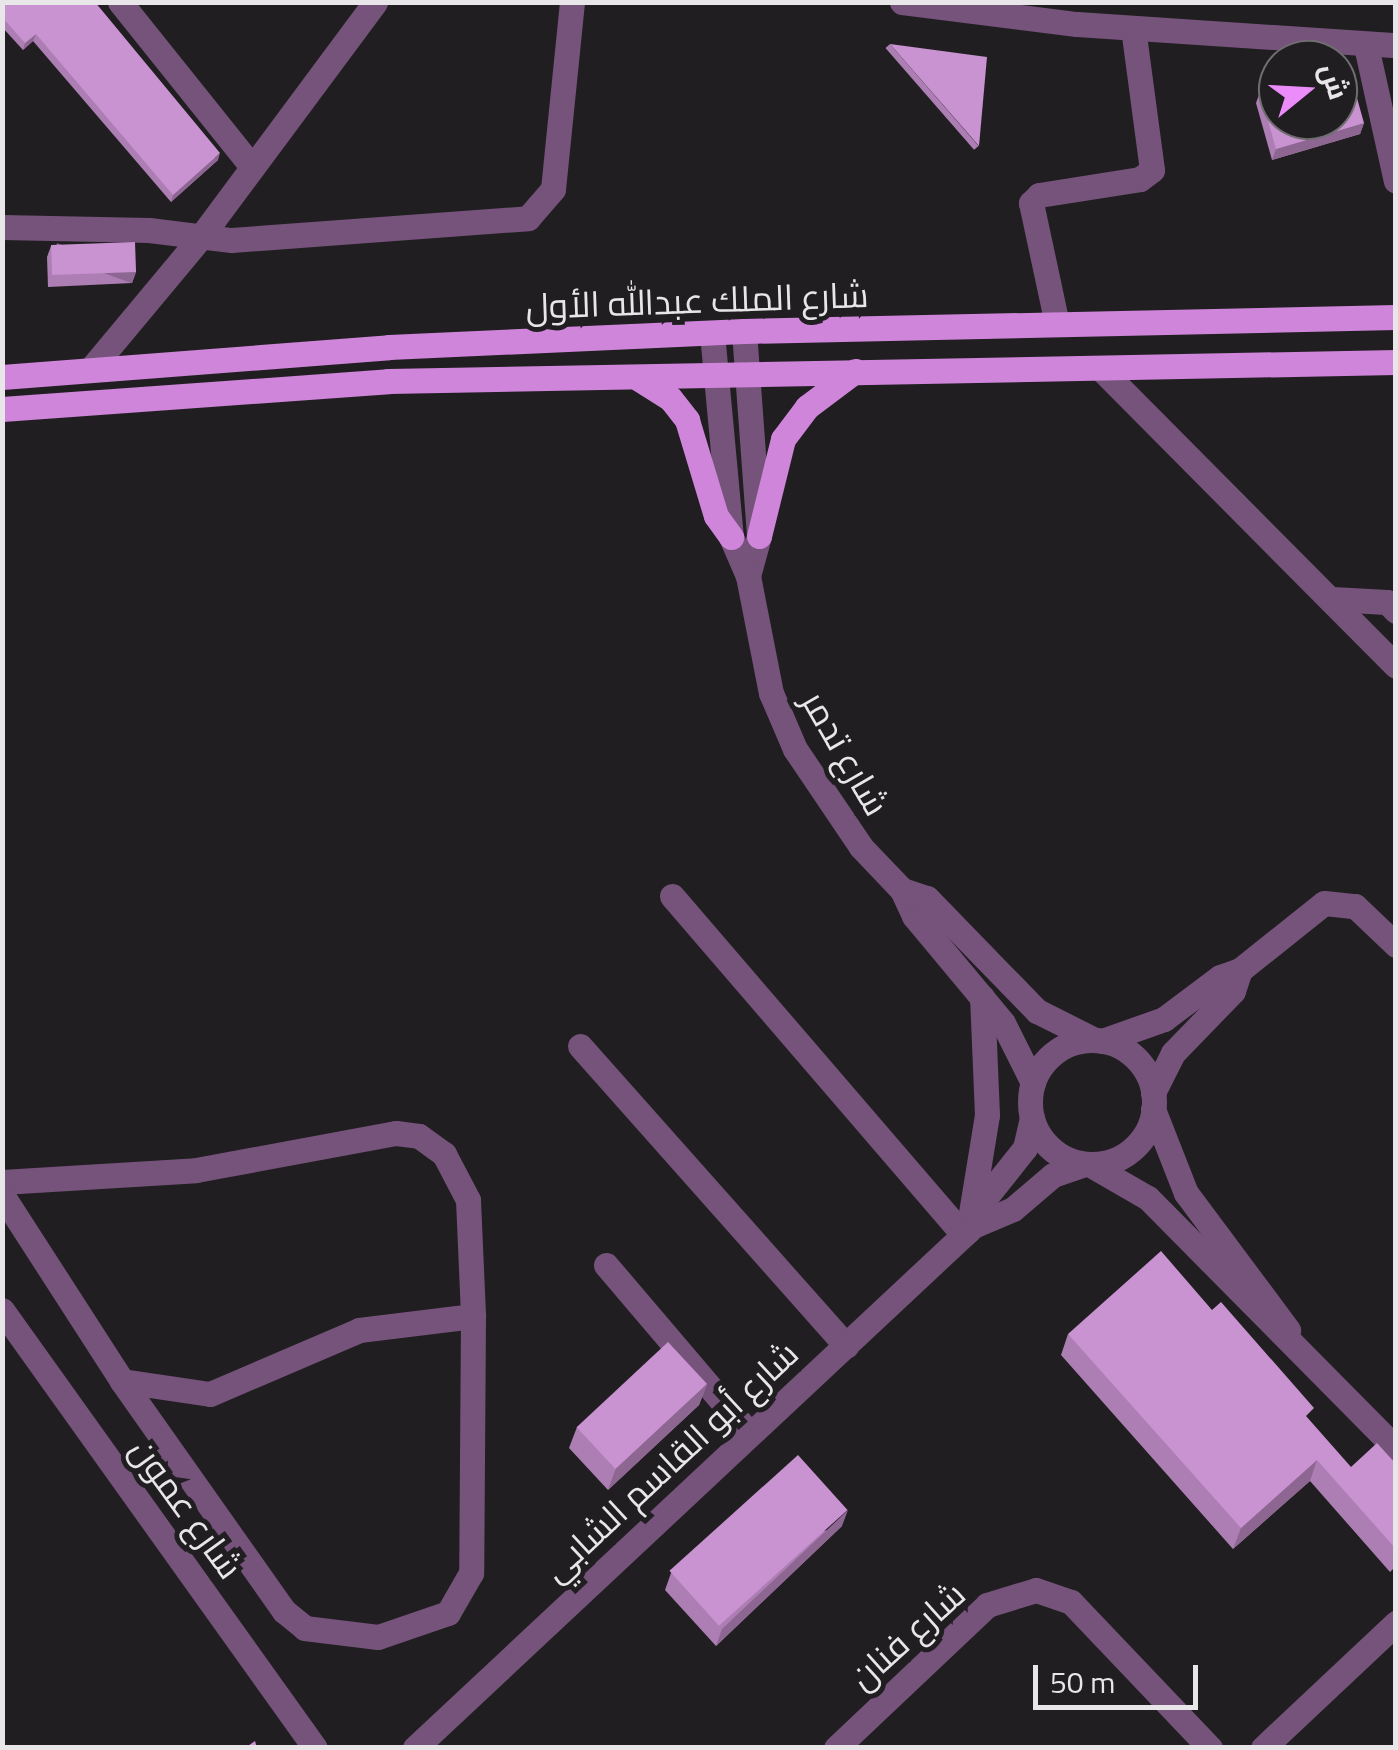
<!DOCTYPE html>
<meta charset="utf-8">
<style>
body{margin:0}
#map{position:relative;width:1398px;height:1750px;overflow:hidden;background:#201e21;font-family:"Titillium Web",Cairo,sans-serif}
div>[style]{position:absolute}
.minor>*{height:25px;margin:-12.5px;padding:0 12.5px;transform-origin:12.5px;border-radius:12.5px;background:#76537b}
.minor>.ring{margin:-12.5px;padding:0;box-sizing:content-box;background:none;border:25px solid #76537b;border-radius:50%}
.major>*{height:25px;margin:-12.5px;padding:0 12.5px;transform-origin:12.5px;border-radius:12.5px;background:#cf85da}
.wall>*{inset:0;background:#ad7eb4;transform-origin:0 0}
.shaded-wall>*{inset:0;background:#8d6692;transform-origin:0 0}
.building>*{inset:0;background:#c992d1;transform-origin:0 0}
span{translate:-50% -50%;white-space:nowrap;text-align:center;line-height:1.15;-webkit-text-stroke:10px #201e21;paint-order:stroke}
.street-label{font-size:35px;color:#e8e6e8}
.frame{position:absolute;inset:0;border:5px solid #e8e6e8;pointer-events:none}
.north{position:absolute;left:1258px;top:40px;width:100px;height:100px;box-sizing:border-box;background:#201e21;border:2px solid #706e71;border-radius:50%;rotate:72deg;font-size:28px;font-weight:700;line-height:40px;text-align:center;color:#e8e6e8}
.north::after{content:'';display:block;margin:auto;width:35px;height:45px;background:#ec8cfa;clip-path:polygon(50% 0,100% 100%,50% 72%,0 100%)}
.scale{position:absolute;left:1033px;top:1665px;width:165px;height:45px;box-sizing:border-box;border:5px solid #e8e6e8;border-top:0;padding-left:12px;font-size:30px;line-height:35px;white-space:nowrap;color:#e8e6e8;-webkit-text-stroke:8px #201e21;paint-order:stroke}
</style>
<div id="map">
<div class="minor">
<div style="left:120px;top:2px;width:211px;rotate:51.3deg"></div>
<div style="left:902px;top:2px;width:176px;rotate:7.2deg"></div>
<div style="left:1077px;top:24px;width:320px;rotate:3.8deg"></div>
<div style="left:1366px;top:46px;width:138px;rotate:77.5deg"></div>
<div style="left:2px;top:227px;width:147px;rotate:1.2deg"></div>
<div style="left:149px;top:230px;width:83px;rotate:7deg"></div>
<div style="left:231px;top:240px;width:298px;rotate:-4.2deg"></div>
<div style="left:528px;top:218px;width:38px;rotate:-49deg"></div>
<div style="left:553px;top:189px;width:188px;rotate:-84.2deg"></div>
<div style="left:1057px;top:324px;width:124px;rotate:-102.1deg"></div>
<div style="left:1031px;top:203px;width:11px;rotate:-45deg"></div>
<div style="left:1039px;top:195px;width:102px;rotate:-9deg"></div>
<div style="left:1140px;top:179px;width:15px;rotate:-37deg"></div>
<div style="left:1152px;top:170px;width:143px;rotate:-97.6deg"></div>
<div style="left:744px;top:331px;width:206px;rotate:85.8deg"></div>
<div style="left:759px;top:536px;width:41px;rotate:105.4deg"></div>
<div style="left:712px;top:333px;width:205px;rotate:84.7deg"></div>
<div style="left:731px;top:537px;width:43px;rotate:66.4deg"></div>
<div style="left:748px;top:576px;width:119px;rotate:78.9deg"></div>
<div style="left:771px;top:693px;width:61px;rotate:66.8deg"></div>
<div style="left:795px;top:749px;width:118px;rotate:56deg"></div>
<div style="left:861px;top:847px;width:59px;rotate:46.4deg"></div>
<div style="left:902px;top:890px;width:29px;rotate:65deg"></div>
<div style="left:914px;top:916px;width:139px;rotate:50.2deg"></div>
<div style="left:1003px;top:1023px;width:67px;rotate:63.4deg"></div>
<div style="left:90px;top:370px;width:172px;rotate:-50.2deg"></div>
<div style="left:200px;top:238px;width:294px;rotate:-53.4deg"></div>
<div style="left:1104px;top:372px;width:414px;rotate:45.2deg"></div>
<div style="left:1332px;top:599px;width:55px;rotate:3.1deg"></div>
<div style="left:1387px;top:602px;width:13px;rotate:45deg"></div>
<div style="left:902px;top:890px;width:26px;rotate:18deg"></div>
<div style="left:927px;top:898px;width:158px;rotate:45.8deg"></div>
<div style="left:1037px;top:1011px;width:65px;rotate:26.6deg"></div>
<div style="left:672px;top:896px;width:447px;rotate:49.3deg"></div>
<div class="ring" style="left:1030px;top:1040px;width:99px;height:99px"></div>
<div style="left:1102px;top:1041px;width:66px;rotate:-19.5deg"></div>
<div style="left:1164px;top:1019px;width:70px;rotate:-36.9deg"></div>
<div style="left:1220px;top:977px;width:21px;rotate:-19deg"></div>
<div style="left:1240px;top:970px;width:107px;rotate:-38.6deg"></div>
<div style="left:1324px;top:903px;width:31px;rotate:6deg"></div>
<div style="left:1355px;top:906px;width:57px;rotate:43.6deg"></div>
<div style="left:580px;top:1046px;width:401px;rotate:48.4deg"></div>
<div style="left:1153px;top:1093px;width:45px;rotate:-63.4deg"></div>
<div style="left:1173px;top:1053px;width:86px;rotate:-45.9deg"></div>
<div style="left:1233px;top:991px;width:22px;rotate:-72deg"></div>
<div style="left:1153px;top:1109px;width:90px;rotate:68.6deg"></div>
<div style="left:1186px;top:1193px;width:171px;rotate:53.3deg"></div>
<div style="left:1089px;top:1164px;width:68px;rotate:30deg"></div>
<div style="left:1148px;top:1198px;width:353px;rotate:45.3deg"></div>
<div style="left:2px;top:1182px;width:194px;rotate:-3.5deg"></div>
<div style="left:196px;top:1170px;width:203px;rotate:-10.5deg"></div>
<div style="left:396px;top:1133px;width:23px;rotate:7deg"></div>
<div style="left:419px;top:1136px;width:31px;rotate:36deg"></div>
<div style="left:444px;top:1154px;width:52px;rotate:62.4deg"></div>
<div style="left:468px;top:1200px;width:116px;rotate:87.5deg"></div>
<div style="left:473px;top:1316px;width:257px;rotate:90.4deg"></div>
<div style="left:471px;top:1573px;width:46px;rotate:119.9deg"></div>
<div style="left:448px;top:1613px;width:74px;rotate:161.1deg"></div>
<div style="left:378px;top:1637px;width:74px;rotate:-173deg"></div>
<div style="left:305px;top:1628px;width:27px;rotate:-141deg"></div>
<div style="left:284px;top:1611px;width:281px;rotate:-125.2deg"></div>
<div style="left:122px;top:1381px;width:221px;rotate:-122.8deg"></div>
<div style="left:978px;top:1207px;width:75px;rotate:-51.5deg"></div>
<div style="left:1025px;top:1148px;width:31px;rotate:-77deg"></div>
<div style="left:968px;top:1231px;width:118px;rotate:-80.7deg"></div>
<div style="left:987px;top:1115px;width:118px;rotate:-92.4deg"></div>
<div style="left:606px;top:1265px;width:222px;rotate:49.6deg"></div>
<div style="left:2px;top:1310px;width:538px;rotate:54.45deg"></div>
<div style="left:122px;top:1381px;width:89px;rotate:8.4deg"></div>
<div style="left:210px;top:1394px;width:162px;rotate:-23.2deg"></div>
<div style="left:359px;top:1330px;width:115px;rotate:-7deg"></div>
<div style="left:415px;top:1748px;width:764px;rotate:-43.09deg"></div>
<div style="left:973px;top:1226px;width:43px;rotate:-23deg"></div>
<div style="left:1013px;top:1209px;width:52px;rotate:-40.4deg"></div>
<div style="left:1053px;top:1175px;width:34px;rotate:-19deg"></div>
<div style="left:836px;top:1748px;width:208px;rotate:-43.4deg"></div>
<div style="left:987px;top:1605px;width:51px;rotate:-17deg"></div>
<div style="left:1036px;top:1590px;width:37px;rotate:19deg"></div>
<div style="left:1071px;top:1602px;width:202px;rotate:46.4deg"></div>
<div style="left:1263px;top:1748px;width:183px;rotate:-43.2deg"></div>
</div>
<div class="major">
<div style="left:2px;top:377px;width:388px;rotate:-4.4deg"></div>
<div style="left:389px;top:347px;width:355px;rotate:-2.6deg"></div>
<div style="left:744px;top:331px;width:652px;rotate:-1.23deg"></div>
<div style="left:639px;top:379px;width:36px;rotate:32deg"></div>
<div style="left:670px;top:398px;width:28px;rotate:52deg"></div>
<div style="left:687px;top:420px;width:100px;rotate:73.2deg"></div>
<div style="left:716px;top:516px;width:26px;rotate:54deg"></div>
<div style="left:2px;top:409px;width:387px;rotate:-4.1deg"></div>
<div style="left:388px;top:381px;width:1008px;rotate:-1.08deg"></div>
<div style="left:759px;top:536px;width:100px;rotate:-76.1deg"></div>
<div style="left:783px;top:439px;width:40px;rotate:-53deg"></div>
<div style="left:807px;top:407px;width:60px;rotate:-36.9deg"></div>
</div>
<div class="wall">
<div style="clip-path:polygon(2px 2px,218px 160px,171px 202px,33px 41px,23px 50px,2px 27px)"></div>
<div style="left:890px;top:44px;width:135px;height:6px;rotate:49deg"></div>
<div style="clip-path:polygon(1260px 92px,1364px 123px,1360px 134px,1272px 160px,1256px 103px)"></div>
<div style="clip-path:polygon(51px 246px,136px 272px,132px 283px,48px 287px,47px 257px)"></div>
<div style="clip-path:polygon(1068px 1334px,1351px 1467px,1396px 1464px,1396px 1566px,1390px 1572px,1310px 1481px,1233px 1549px,1061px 1355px)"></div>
<div style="clip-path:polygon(707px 1384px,699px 1405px,608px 1490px,569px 1448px,577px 1427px)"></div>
<div style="clip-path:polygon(842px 1526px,716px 1646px,665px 1590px,671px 1573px)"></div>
</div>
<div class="shaded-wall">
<div style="clip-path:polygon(36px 34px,33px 41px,23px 50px,25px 43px)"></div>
<div style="clip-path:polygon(1364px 123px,1360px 134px,1272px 160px,1276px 149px)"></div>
<div style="clip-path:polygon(220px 153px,218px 160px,171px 202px,173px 195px)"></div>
<div style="left:136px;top:272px;width:12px;height:84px;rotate:110deg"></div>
<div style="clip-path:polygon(707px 1384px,699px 1405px,608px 1490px,616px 1468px)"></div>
<div style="clip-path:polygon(1317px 1460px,1310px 1481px,1233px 1549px,1241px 1528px)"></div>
<div style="clip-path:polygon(848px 1510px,842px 1526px,716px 1646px,722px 1629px)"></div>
</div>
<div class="building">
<div style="clip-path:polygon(2px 2px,95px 2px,220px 153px,173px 195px,36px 34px,25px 43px,2px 17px)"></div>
<div style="clip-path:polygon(890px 44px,987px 57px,979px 146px)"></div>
<div style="clip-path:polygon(1348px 66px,1364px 123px,1276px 149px,1260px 92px,1278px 86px,1278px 120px,1338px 120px,1338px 69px)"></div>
<div style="left:135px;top:242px;width:30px;height:84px;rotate:88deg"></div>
<div style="clip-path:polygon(1161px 1251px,1212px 1310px,1221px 1302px,1314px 1408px,1306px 1416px,1351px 1467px,1377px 1443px,1396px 1464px,1396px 1549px,1317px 1460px,1241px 1528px,1068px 1334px)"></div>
<div style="left:668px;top:1342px;width:57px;height:125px;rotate:47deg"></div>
<div style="left:798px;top:1455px;width:74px;height:173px;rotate:48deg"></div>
<div style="clip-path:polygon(255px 1741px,257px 1748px,245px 1748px)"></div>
</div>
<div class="street-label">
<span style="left:697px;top:300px;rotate:-2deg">شارع الملك عبدالله الأول</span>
<span style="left:846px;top:753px;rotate:60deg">شارع تدمر</span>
<span style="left:670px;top:1461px;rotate:-43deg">شارع أبو القاسم الشابي</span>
<span style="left:187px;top:1508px;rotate:54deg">شارع عمون</span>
<span style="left:907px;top:1635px;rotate:-42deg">شارع فنان</span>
</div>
<div class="frame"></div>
<div class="north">ش</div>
<div class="scale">50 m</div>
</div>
